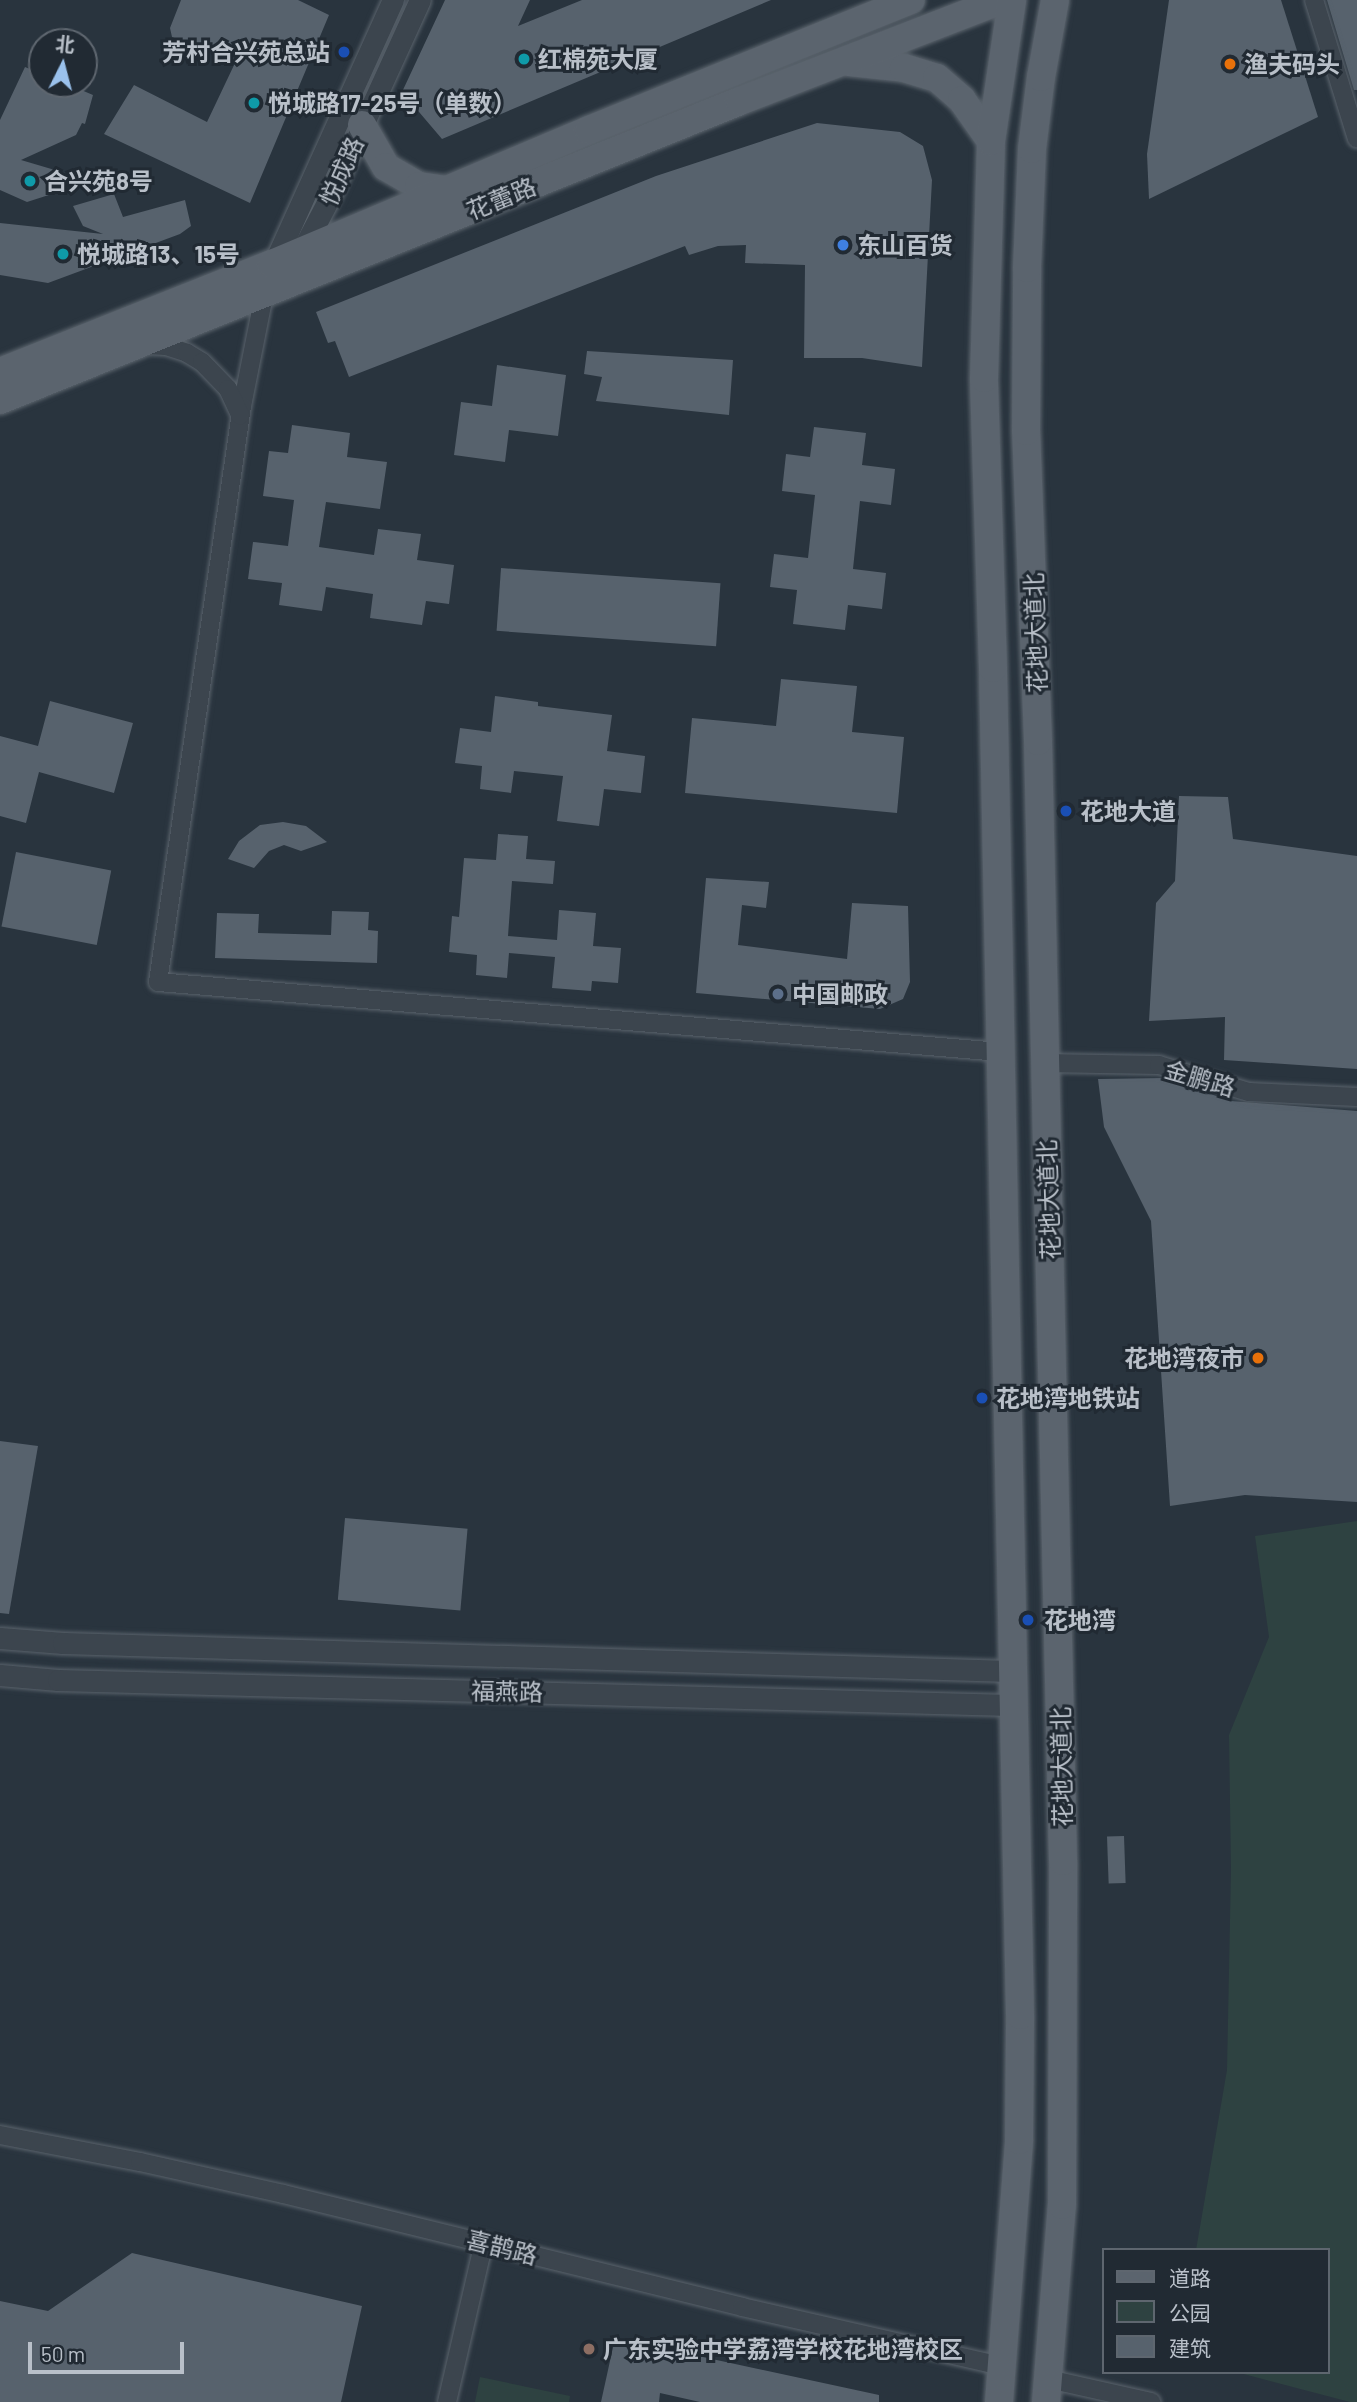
<!DOCTYPE html>
<meta charset="utf-8">
<style>
body{margin:0}
#map{position:relative;width:1357px;height:2402px;overflow:hidden;background:#29343e;font-family:Barlow,"Noto Sans SC",sans-serif}
div>[style]{position:absolute}
.green>*{inset:0;background:#2e4241}
.building>*{inset:0;background:#57626d;transform-origin:0 0}
.roads{filter:drop-shadow(0 0 2px #5a636c) drop-shadow(0 0 2px #5a636c)}
.minor>*{height:18px;margin:-9px;padding:0 9px;transform-origin:9px;border-radius:9px;background:#3c454e}
.tertiary>*{height:21px;margin:-10.5px;padding:0 10.5px;transform-origin:10.5px;border-radius:10.5px;background:#3c454e}
.primary>*{height:28px;margin:-14px;padding:0 14px;transform-origin:14px;border-radius:14px;background:#5b646e}
.dots>*{width:19px;height:19px;translate:-50% -50%;box-sizing:border-box;border:4px solid #212a33;border-radius:50%}
span{translate:-50% -50%;white-space:nowrap;text-align:center;line-height:1.15;-webkit-text-stroke:6px #212a33;paint-order:stroke}
.poi-label{font-size:24px;color:#b9c0c9;font-weight:700}
.right{translate:-100% -50%;text-align:right}
.left{translate:0 -50%;text-align:left}
.street-label{font-size:24px;color:#b9c0c9}
.legend{position:absolute;left:1102px;top:2248px;width:228px;height:126px;box-sizing:border-box;background:#212a33;border:2px solid #5e666f;margin:0;padding:9px 12px;list-style:none;font-size:21px;color:#b9c0c9}
.legend li{display:flex;align-items:center;gap:14px;height:35px}
.legend b{width:35px;border:2px solid #5e666f}
.north{position:absolute;left:28px;top:28px;width:70px;height:70px;box-sizing:border-box;background:#212a33;border:2px solid #5e666f;border-radius:50%;rotate:6deg;font-size:19px;font-weight:700;line-height:28px;text-align:center;color:#b9c0c9}
.north::after{content:'';display:block;margin:auto;width:24px;height:32px;background:#9ac1ec;clip-path:polygon(50% 0,100% 100%,50% 72%,0 100%)}
.scale{position:absolute;left:28px;top:2342px;width:156px;height:32px;box-sizing:border-box;border:4px solid #b9c0c9;border-top:0;padding-left:9px;font-size:21px;line-height:24px;white-space:nowrap;color:#b9c0c9;-webkit-text-stroke:5px #212a33;paint-order:stroke}
</style>
<div id="map">
<div class="green">
<div style="clip-path:polygon(1357px 1521px,1357px 2402px,1350px 2402px,1236px 2372px,1327px 2372px,1327px 2250px,1196px 2250px,1227px 2070px,1231px 1870px,1229px 1735px,1269px 1637px,1255px 1536px)"></div>
<div style="clip-path:polygon(480px 2377px,570px 2396px,569px 2402px,475px 2402px)"></div>
</div>
<div class="building">
<div style="clip-path:polygon(181px 0,298px 0,329px 15px,250px 203px,104px 134px,134px 85px,207px 122px,235px 63px,172px 37px,170px 28px)"></div>
<div style="clip-path:polygon(445px 0,530px 0,518px 26px,582px 0,771px 0,442px 139px,402px 92px)"></div>
<div style="clip-path:polygon(1169px 0,1281px 0,1318px 117px,1149px 199px,1147px 154px)"></div>
<div style="clip-path:polygon(1327px 0,1357px 0,1357px 90px,1354px 90px)"></div>
<div style="clip-path:polygon(25px 67px,42px 74px,42px 84px,67px 84px,93px 95px,85px 124px,82px 123px,76px 135px,21px 160px,65px 173px,52px 194px,27px 202px,0 190px,0 120px)"></div>
<div style="clip-path:polygon(817px 123px,900px 132px,923px 146px,932px 180px,922px 367px,862px 358px,804px 358px,805px 265px,745px 263px,746px 245px,718px 246px,689px 255px,685px 246px,349px 377px,335px 341px,328px 343px,316px 312px,656px 176px)"></div>
<div style="clip-path:polygon(114px 194px,123px 217px,185px 200px,191px 226px,180px 234px,48px 283px,0 275px,0 223px,103px 234px,83px 226px,73px 206px)"></div>
<div style="clip-path:polygon(587px 351px,733px 360px,729px 415px,596px 401px,602px 377px,584px 374px)"></div>
<div style="clip-path:polygon(497px 365px,566px 375px,558px 436px,509px 430px,505px 462px,454px 455px,461px 402px,492px 406px)"></div>
<div style="clip-path:polygon(292px 425px,350px 433px,347px 457px,387px 462px,380px 509px,326px 502px,319px 547px,374px 555px,378px 529px,421px 534px,417px 560px,454px 565px,449px 604px,426px 601px,422px 625px,370px 618px,373px 594px,326px 587px,322px 611px,279px 605px,282px 583px,248px 579px,253px 542px,288px 546px,294px 500px,263px 496px,269px 451px,288px 453px)"></div>
<div style="clip-path:polygon(814px 427px,866px 433px,862px 465px,895px 469px,891px 505px,860px 501px,853px 569px,886px 573px,882px 609px,848px 605px,845px 630px,793px 624px,797px 590px,770px 587px,774px 554px,808px 558px,815px 495px,782px 491px,786px 454px,810px 457px)"></div>
<div style="left:501px;top:568px;width:220px;height:63px;rotate:4deg"></div>
<div style="clip-path:polygon(781px 679px,857px 686px,852px 732px,904px 737px,897px 813px,685px 793px,692px 718px,776px 726px)"></div>
<div style="clip-path:polygon(495px 696px,538px 702px,538px 706px,612px 715px,607px 751px,645px 756px,641px 793px,604px 789px,599px 826px,557px 821px,563px 776px,514px 771px,511px 793px,480px 789px,482px 766px,455px 763px,460px 728px,491px 732px)"></div>
<div style="clip-path:polygon(50px 701px,133px 723px,114px 793px,39px 772px,26px 823px,0 816px,0 736px,38px 746px)"></div>
<div style="clip-path:polygon(1179px 796px,1228px 797px,1233px 839px,1357px 856px,1357px 1069px,1224px 1060px,1225px 1017px,1149px 1021px,1156px 903px,1175px 881px)"></div>
<div style="clip-path:polygon(283px 822px,306px 826px,327px 842px,301px 851px,284px 845px,269px 851px,254px 868px,228px 859px,239px 841px,260px 825px)"></div>
<div style="clip-path:polygon(498px 834px,528px 836px,526px 859px,555px 861px,553px 884px,512px 881px,508px 936px,557px 940px,559px 910px,596px 913px,593px 946px,621px 948px,618px 983px,592px 981px,591px 991px,552px 988px,555px 957px,509px 953px,507px 978px,476px 975px,477px 955px,449px 952px,452px 916px,459px 917px,464px 858px,496px 860px)"></div>
<div style="left:16px;top:852px;width:97px;height:76px;rotate:11deg"></div>
<div style="clip-path:polygon(706px 878px,769px 882px,766px 908px,742px 905px,738px 945px,847px 959px,852px 903px,908px 906px,910px 982px,903px 999px,880px 1009px,696px 993px)"></div>
<div style="clip-path:polygon(332px 911px,369px 912px,368px 930px,378px 931px,377px 963px,215px 958px,217px 913px,259px 914px,258px 933px,331px 935px)"></div>
<div style="clip-path:polygon(1163px 1078px,1231px 1101px,1357px 1111px,1357px 1502px,1245px 1495px,1170px 1506px,1151px 1221px,1104px 1127px,1098px 1079px)"></div>
<div style="clip-path:polygon(0 1441px,38px 1446px,9px 1614px,0 1613px)"></div>
<div style="left:345px;top:1518px;width:123px;height:82px;rotate:5deg"></div>
<div style="left:1124px;top:1836px;width:47px;height:17px;rotate:88deg"></div>
<div style="clip-path:polygon(132px 2253px,362px 2306px,341px 2402px,0 2402px,0 2301px,48px 2311px)"></div>
<div style="clip-path:polygon(615px 2338px,879px 2395px,879px 2402px,700px 2402px,660px 2393px,659px 2402px,601px 2402px)"></div>
</div>
<div class="roads">
<div class="minor">
<div style="left:1314px;top:0;width:145px;rotate:72.8deg"></div>
<div style="left:264px;top:295px;width:113px;rotate:101.2deg"></div>
<div style="left:242px;top:406px;width:582px;rotate:98.3deg"></div>
<div style="left:158px;top:982px;width:845px;rotate:4.75deg"></div>
<div style="left:146px;top:345px;width:20px;rotate:3deg"></div>
<div style="left:166px;top:346px;width:22px;rotate:18deg"></div>
<div style="left:187px;top:353px;width:17px;rotate:31deg"></div>
<div style="left:202px;top:362px;width:37px;rotate:46deg"></div>
<div style="left:228px;top:389px;width:29px;rotate:65deg"></div>
<div style="left:1043px;top:1063px;width:116px;rotate:1deg"></div>
<div style="left:1159px;top:1065px;width:94px;rotate:16.7deg"></div>
<div style="left:1249px;top:1092px;width:108px;rotate:2.7deg"></div>
<div style="left:0;top:2135px;width:143px;rotate:10.9deg"></div>
<div style="left:140px;top:2162px;width:147px;rotate:12.6deg"></div>
<div style="left:283px;top:2194px;width:473px;rotate:13.8deg"></div>
<div style="left:742px;top:2307px;width:266px;rotate:12.8deg"></div>
<div style="left:1048px;top:2379px;width:106px;rotate:12.6deg"></div>
<div style="left:447px;top:2402px;width:164px;rotate:-77deg"></div>
</div>
<div class="tertiary">
<div style="left:300px;top:254px;width:67px;rotate:-62.3deg"></div>
<div style="left:331px;top:195px;width:214px;rotate:-65.5deg"></div>
<div style="left:270px;top:272px;width:299px;rotate:-65.7deg"></div>
<div style="left:0;top:1638px;width:63px;rotate:4.5deg"></div>
<div style="left:63px;top:1643px;width:951px;rotate:1.69deg"></div>
<div style="left:0;top:1675px;width:58px;rotate:4.9deg"></div>
<div style="left:58px;top:1680px;width:957px;rotate:1.5deg"></div>
</div>
<div class="primary">
<div style="left:849px;top:62px;width:55px;rotate:6.2deg"></div>
<div style="left:904px;top:68px;width:34px;rotate:17deg"></div>
<div style="left:937px;top:78px;width:33px;rotate:41deg"></div>
<div style="left:962px;top:100px;width:50px;rotate:54.7deg"></div>
<div style="left:362px;top:125px;width:48px;rotate:60.3deg"></div>
<div style="left:386px;top:167px;width:38px;rotate:30deg"></div>
<div style="left:419px;top:186px;width:27px;rotate:8deg"></div>
<div style="left:0;top:372px;width:293px;rotate:-21.7deg"></div>
<div style="left:272px;top:264px;width:344px;rotate:-22.9deg"></div>
<div style="left:589px;top:130px;width:347px;rotate:-22deg"></div>
<div style="left:0;top:400px;width:798px;rotate:-22deg"></div>
<div style="left:740px;top:101px;width:281px;rotate:-21.1deg"></div>
<div style="left:999px;top:2402px;width:263px;rotate:-85.6deg"></div>
<div style="left:1019px;top:2140px;width:125px;rotate:-89.5deg"></div>
<div style="left:1020px;top:2015px;width:1347px;rotate:-91.15deg"></div>
<div style="left:993px;top:668px;width:290px;rotate:-91.8deg"></div>
<div style="left:984px;top:378px;width:237px;rotate:-88.3deg"></div>
<div style="left:991px;top:141px;width:143px;rotate:-81.5deg"></div>
<div style="left:1046px;top:2402px;width:198px;rotate:-85.4deg"></div>
<div style="left:1062px;top:2205px;width:344px;rotate:-89.8deg"></div>
<div style="left:1063px;top:1861px;width:1120px;rotate:-91.28deg"></div>
<div style="left:1038px;top:741px;width:310px;rotate:-92.2deg"></div>
<div style="left:1026px;top:431px;width:163px;rotate:-89.6deg"></div>
<div style="left:1027px;top:268px;width:119px;rotate:-87.6deg"></div>
<div style="left:1032px;top:149px;width:73px;rotate:-82.9deg"></div>
<div style="left:1041px;top:77px;width:78px;rotate:-79.7deg"></div>
</div>
</div>
<div class="dots">
<div style="left:344px;top:52px;background:#1a4fb4"></div>
<div style="left:524px;top:59px;background:#0f9aa8"></div>
<div style="left:1230px;top:64px;background:#e8710a"></div>
<div style="left:254px;top:103px;background:#0f9aa8"></div>
<div style="left:30px;top:181px;background:#0f9aa8"></div>
<div style="left:843px;top:245px;background:#3f7fe0"></div>
<div style="left:63px;top:254px;background:#0f9aa8"></div>
<div style="left:1066px;top:811px;background:#1a4fb4"></div>
<div style="left:778px;top:994px;background:#5c6f8a"></div>
<div style="left:1258px;top:1358px;background:#e8710a"></div>
<div style="left:982px;top:1398px;background:#1a4fb4"></div>
<div style="left:1028px;top:1620px;background:#1a4fb4"></div>
<div style="left:589px;top:2349px;background:#8d6e63"></div>
</div>
<div class="poi-label">
<span class="right" style="left:330px;top:52px">芳村合兴苑总站</span>
<span class="left" style="left:538px;top:59px">红棉苑大厦</span>
<span class="left" style="left:1244px;top:64px">渔夫码头</span>
<span class="left" style="left:268px;top:103px">悦城路17-25号（单数）</span>
<span class="left" style="left:44px;top:181px">合兴苑8号</span>
<span class="left" style="left:857px;top:245px">东山百货</span>
<span class="left" style="left:77px;top:254px">悦城路13、15号</span>
<span class="left" style="left:1080px;top:811px">花地大道</span>
<span class="left" style="left:792px;top:994px">中国邮政</span>
<span class="right" style="left:1244px;top:1358px">花地湾夜市</span>
<span class="left" style="left:996px;top:1398px">花地湾地铁站</span>
<span class="left" style="left:1044px;top:1620px">花地湾</span>
<span class="left" style="left:603px;top:2349px">广东实验中学荔湾学校花地湾校区</span>
</div>
<div class="street-label">
<span style="left:341px;top:171px;rotate:-66deg">悦成路</span>
<span style="left:501px;top:198px;rotate:-22deg">花蕾路</span>
<span style="left:1035px;top:633px;rotate:-92deg">花地大道北</span>
<span style="left:1200px;top:1078px;rotate:16deg">金鹏路</span>
<span style="left:1048px;top:1200px;rotate:-92deg">花地大道北</span>
<span style="left:507px;top:1691px;rotate:1deg">福燕路</span>
<span style="left:1061px;top:1767px;rotate:-91deg">花地大道北</span>
<span style="left:502px;top:2247px;rotate:14deg">喜鹊路</span>
</div>
<ul class="legend">
<li><b style="height:9px;background:#5b646e"></b>道路</li>
<li><b style="height:19px;background:#2e4241"></b>公园</li>
<li><b style="height:19px;background:#57626d"></b>建筑</li>
</ul>
<div class="north">北</div>
<div class="scale">50 m</div>
</div>
